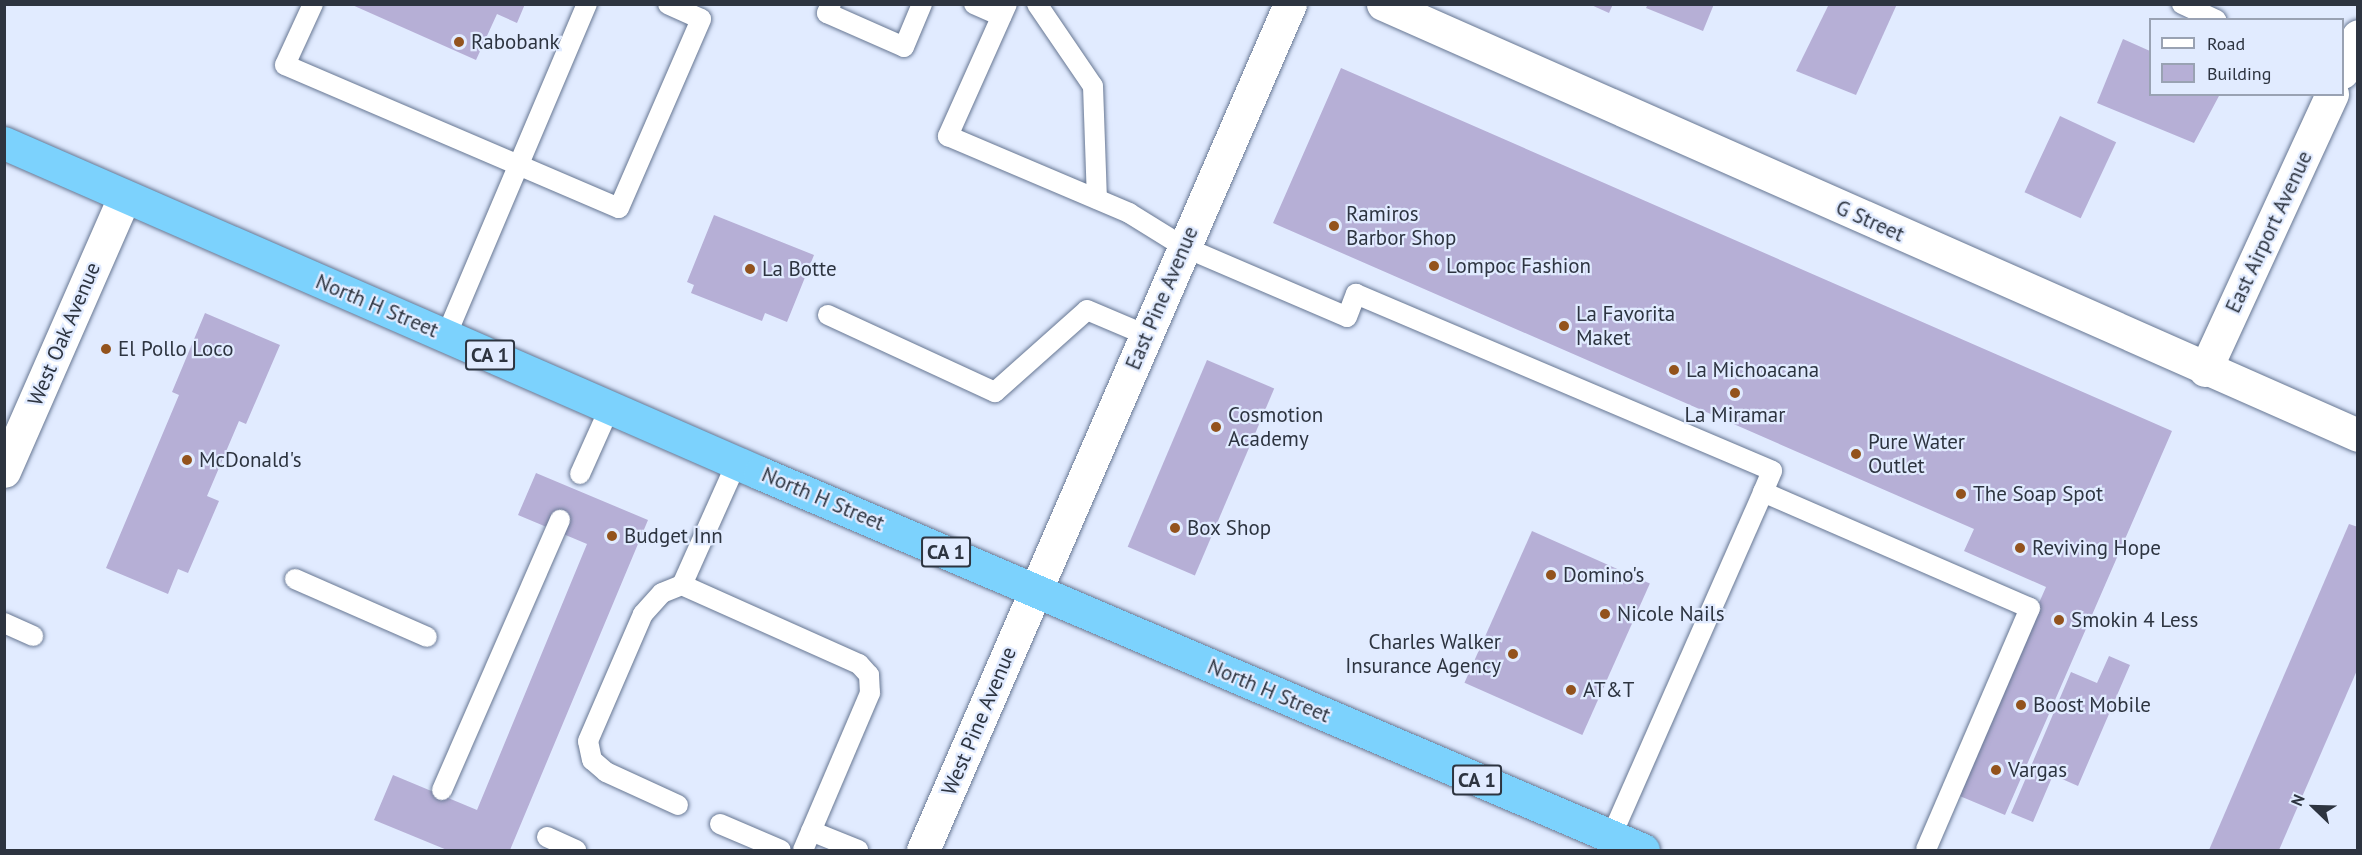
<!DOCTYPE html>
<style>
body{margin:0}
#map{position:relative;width:2362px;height:855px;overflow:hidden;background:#e1ebff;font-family:"PT Sans",sans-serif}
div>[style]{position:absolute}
.building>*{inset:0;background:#b6afd6;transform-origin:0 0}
.roads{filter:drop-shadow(0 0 2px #677793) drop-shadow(0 0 2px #677793)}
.lane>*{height:20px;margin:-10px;padding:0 10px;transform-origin:10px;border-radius:10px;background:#fff}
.street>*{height:33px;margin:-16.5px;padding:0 16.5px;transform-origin:16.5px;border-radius:16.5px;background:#fff}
.highway>*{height:33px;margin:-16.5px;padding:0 16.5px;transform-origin:16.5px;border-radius:16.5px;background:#7cd2fd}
.dots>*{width:16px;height:16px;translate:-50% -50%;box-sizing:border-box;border:3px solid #e1ebff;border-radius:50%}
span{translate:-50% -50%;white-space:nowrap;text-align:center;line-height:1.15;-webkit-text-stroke:4.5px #e1ebff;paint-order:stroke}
.shield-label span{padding:2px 4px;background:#e1ebff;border:2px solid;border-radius:4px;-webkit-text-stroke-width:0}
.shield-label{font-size:20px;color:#2d3440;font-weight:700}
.poi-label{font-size:21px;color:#2d3440}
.left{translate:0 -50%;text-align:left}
.right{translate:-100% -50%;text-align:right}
.street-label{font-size:21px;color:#2d3440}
.frame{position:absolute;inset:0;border:6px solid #2d3440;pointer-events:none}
.legend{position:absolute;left:2149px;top:18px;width:195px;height:78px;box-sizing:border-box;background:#e1ebff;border:2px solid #99a2b3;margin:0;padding:8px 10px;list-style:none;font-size:18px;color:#2d3440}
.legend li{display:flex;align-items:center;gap:12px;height:30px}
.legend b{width:30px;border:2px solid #99a2b3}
.north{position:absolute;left:2284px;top:777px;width:60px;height:60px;-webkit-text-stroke:4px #e1ebff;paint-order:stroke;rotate:293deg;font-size:16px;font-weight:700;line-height:24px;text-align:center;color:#2d3440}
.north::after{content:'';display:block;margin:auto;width:21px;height:27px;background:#2d3440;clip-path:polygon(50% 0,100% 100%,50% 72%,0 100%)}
</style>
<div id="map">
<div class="building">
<div style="clip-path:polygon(350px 4px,525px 4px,517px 23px,497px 14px,476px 60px)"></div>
<div style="clip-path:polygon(1589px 4px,1613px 4px,1609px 13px)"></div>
<div style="clip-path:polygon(1648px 4px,1714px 4px,1703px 31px,1646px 8px)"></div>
<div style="clip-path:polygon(1829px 4px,1897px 4px,1856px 95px,1796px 71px)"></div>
<div style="clip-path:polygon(2123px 39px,2150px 51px,2150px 94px,2220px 94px,2194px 143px,2097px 103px)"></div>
<div style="clip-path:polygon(1341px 68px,2172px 431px,2005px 815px,1955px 794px,2046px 587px,1964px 551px,1974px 529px,1273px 223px)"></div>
<div style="left:2060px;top:116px;width:62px;height:84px;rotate:25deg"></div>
<div style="clip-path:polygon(714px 215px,814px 255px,787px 322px,765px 313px,762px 321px,691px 293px,694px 285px,687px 282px)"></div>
<div style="clip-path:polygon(205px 313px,280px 345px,246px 424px,239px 421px,207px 496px,219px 501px,188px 573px,178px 569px,168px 594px,106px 568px,179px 395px,172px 392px)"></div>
<div style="left:1207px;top:360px;width:73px;height:203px;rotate:23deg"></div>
<div style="clip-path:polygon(536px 473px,648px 520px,510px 850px,447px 850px,374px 820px,393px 775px,477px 810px,587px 544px,518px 515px)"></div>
<div style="clip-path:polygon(2349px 524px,2358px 527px,2358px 668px,2279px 850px,2209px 850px)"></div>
<div style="left:1532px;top:531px;width:129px;height:166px;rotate:24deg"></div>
<div style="clip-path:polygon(2109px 656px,2130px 665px,2078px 786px,2053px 775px,2033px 822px,2011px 813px,2071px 672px,2097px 683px)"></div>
</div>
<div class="roads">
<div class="lane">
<div style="left:313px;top:4px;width:67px;rotate:114.7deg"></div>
<div style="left:285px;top:65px;width:363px;rotate:23.2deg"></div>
<div style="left:619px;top:208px;width:206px;rotate:-66.5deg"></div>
<div style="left:701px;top:19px;width:36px;rotate:-156deg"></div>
<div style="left:831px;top:4px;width:10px;rotate:114deg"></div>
<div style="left:827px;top:13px;width:84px;rotate:23.8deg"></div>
<div style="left:904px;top:47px;width:47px;rotate:-67.3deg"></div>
<div style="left:974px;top:4px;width:30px;rotate:24deg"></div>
<div style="left:1007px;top:4px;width:145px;rotate:114.1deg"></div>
<div style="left:948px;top:136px;width:197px;rotate:23deg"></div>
<div style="left:1129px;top:213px;width:65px;rotate:31.7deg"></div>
<div style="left:1184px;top:247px;width:177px;rotate:23.2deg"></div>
<div style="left:1347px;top:317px;width:25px;rotate:-69deg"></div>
<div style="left:1356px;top:294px;width:452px;rotate:23deg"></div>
<div style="left:1772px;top:471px;width:23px;rotate:113deg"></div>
<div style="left:1763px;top:492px;width:291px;rotate:23.5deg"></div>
<div style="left:2030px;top:608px;width:263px;rotate:113.3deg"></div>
<div style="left:1037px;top:4px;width:99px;rotate:55.7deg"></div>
<div style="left:1093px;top:86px;width:113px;rotate:88deg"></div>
<div style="left:2182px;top:4px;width:38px;rotate:25deg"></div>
<div style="left:828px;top:315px;width:184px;rotate:24.8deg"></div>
<div style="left:995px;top:392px;width:123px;rotate:-41.7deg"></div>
<div style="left:1087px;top:310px;width:64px;rotate:23deg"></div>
<div style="left:446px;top:336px;width:361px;rotate:-67deg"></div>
<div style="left:737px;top:462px;width:135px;rotate:114.1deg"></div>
<div style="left:682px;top:585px;width:194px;rotate:24.1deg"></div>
<div style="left:859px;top:664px;width:15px;rotate:48deg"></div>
<div style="left:869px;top:675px;width:18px;rotate:87deg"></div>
<div style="left:870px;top:693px;width:171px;rotate:113.1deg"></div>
<div style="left:580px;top:474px;width:73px;rotate:-65.9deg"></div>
<div style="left:295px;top:579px;width:144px;rotate:23.7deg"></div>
<div style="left:4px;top:623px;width:32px;rotate:24deg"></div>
<div style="left:442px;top:790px;width:295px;rotate:-66.4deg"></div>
<div style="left:678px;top:805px;width:79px;rotate:-155.4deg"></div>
<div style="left:606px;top:772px;width:18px;rotate:-139deg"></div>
<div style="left:592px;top:760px;width:19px;rotate:-102deg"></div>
<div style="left:588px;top:741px;width:138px;rotate:-66.6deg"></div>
<div style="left:643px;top:614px;width:28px;rotate:-48deg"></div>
<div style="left:662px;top:593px;width:22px;rotate:-22deg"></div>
<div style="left:720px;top:824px;width:66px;rotate:23.1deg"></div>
<div style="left:811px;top:831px;width:51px;rotate:22deg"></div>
<div style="left:547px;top:837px;width:32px;rotate:24deg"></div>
<div style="left:1611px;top:837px;width:377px;rotate:-66.2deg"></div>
</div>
<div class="street">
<div style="left:1383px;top:4px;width:1066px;rotate:23.85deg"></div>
<div style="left:2342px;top:72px;width:39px;rotate:-66deg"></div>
<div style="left:2205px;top:370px;width:304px;rotate:-65.3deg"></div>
<div style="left:4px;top:471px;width:299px;rotate:-66.3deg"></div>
<div style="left:923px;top:850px;width:922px;rotate:-66.55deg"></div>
</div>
<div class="highway">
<div style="left:4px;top:143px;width:825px;rotate:23.58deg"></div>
<div style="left:760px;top:473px;width:960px;rotate:23.12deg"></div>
</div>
</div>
<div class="dots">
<div style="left:459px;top:42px;background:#93531d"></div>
<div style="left:1334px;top:226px;background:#93531d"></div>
<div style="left:1434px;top:266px;background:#93531d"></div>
<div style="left:750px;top:269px;background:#93531d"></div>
<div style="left:1564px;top:326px;background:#93531d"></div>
<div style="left:106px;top:349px;background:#93531d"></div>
<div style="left:1674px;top:370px;background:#93531d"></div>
<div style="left:1735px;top:393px;background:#93531d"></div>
<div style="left:1216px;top:427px;background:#93531d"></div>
<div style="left:1856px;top:454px;background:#93531d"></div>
<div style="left:187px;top:460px;background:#93531d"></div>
<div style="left:1961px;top:494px;background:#93531d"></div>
<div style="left:1175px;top:528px;background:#93531d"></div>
<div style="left:612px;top:536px;background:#93531d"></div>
<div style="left:2020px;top:548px;background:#93531d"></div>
<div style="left:1551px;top:575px;background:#93531d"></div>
<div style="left:1605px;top:614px;background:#93531d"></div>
<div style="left:2059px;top:620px;background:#93531d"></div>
<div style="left:1513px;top:654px;background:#93531d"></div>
<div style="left:1571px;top:690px;background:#93531d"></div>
<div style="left:2021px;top:705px;background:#93531d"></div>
<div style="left:1996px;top:770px;background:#93531d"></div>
</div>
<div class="shield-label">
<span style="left:490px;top:355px">CA 1</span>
<span style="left:946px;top:552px">CA 1</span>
<span style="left:1477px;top:780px">CA 1</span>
</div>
<div class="poi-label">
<span class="left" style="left:471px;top:42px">Rabobank</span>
<span class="left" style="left:1346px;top:226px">Ramiros<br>Barbor Shop</span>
<span class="left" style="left:1446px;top:266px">Lompoc Fashion</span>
<span class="left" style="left:762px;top:269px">La Botte</span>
<span class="left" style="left:1576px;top:326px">La Favorita<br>Maket</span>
<span class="left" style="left:118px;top:349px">El Pollo Loco</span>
<span class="left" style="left:1686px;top:370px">La Michoacana</span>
<span class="left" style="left:1228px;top:427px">Cosmotion<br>Academy</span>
<span style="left:1735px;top:415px">La Miramar</span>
<span class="left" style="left:1868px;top:454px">Pure Water<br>Outlet</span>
<span class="left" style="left:199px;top:460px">McDonald's</span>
<span class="left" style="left:1973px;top:494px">The Soap Spot</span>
<span class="left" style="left:1187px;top:528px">Box Shop</span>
<span class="left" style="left:624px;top:536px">Budget Inn</span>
<span class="left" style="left:2032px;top:548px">Reviving Hope</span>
<span class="left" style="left:1563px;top:575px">Domino's</span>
<span class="left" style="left:1617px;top:614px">Nicole Nails</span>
<span class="left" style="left:2071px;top:620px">Smokin 4 Less</span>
<span class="right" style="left:1501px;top:654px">Charles Walker<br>Insurance Agency</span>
<span class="left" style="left:1583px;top:690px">AT&amp;T</span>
<span class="left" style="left:2033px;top:705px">Boost Mobile</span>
<span class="left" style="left:2008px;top:770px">Vargas</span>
</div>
<div class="street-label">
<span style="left:1870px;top:221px;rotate:24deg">G Street</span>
<span style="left:2269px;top:232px;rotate:-65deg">East Airport Avenue</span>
<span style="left:1162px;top:298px;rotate:-67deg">East Pine Avenue</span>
<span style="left:377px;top:306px;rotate:23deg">North H Street</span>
<span style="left:64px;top:334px;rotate:-67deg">West Oak Avenue</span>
<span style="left:823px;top:499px;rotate:23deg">North H Street</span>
<span style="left:1269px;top:691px;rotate:23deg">North H Street</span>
<span style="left:979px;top:721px;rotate:-67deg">West Pine Avenue</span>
</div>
<div class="frame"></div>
<ul class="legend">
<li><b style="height:8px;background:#fff"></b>Road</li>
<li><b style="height:16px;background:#b6afd6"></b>Building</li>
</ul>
<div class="north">N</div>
</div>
